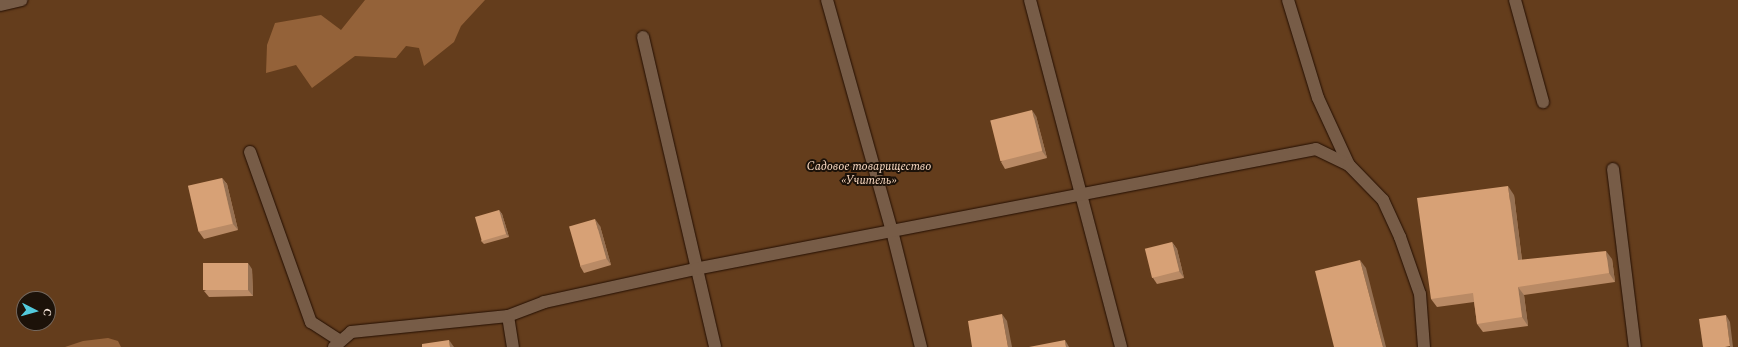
<!DOCTYPE html>
<meta charset="utf-8">
<style>
body{margin:0}
#map{position:relative;width:1738px;height:347px;overflow:hidden;background:#3d2612;font-family:Spectral,serif}
div>[style]{position:absolute}
.green>*{inset:0;background:#643d1c}
.water>*{inset:0;background:#946239}
.roads{filter:drop-shadow(0 0 1px #230e00) drop-shadow(0 0 1px #230e00)}
.lane>*{height:12px;margin:-6px;padding:0 6px;transform-origin:6px;border-radius:6px;background:#775c47}
.wall>*{inset:0;background:#b98a65}
.shaded-wall>*{inset:0;background:#967153}
.building>*{inset:0;background:#d7a176;transform-origin:0 0}
span{translate:-50% -50%;white-space:nowrap;text-align:center;line-height:1.15;-webkit-text-stroke:4px #1c1209;paint-order:stroke}
.park-label{font-size:12px;color:#fbdbc4;font-style:italic}
.north{position:absolute;left:16px;top:291px;width:40px;height:40px;box-sizing:border-box;background:#1c1209;border:1px solid #74675d;border-radius:50%;rotate:96deg;font-size:11px;font-weight:700;line-height:16px;text-align:center;color:#f7e7db}
.north::after{content:'';display:block;margin:auto;width:14px;height:18px;background:#53cadc;clip-path:polygon(50% 0,100% 100%,50% 72%,0 100%)}
</style>
<div id="map">
<div class="green">
<div style="clip-path:polygon(evenodd,0 0,1738px 0,1738px 347px,0 347px,0 0,24px 299px,48px 299px,48px 323px,24px 323px,24px 299px)"></div>
</div>
<div class="water">
<div style="clip-path:polygon(365px 0,485px 0,461px 26px,454px 42px,424px 66px,419px 48px,406px 46px,396px 58px,355px 56px,312px 88px,296px 65px,266px 73px,267px 45px,275px 23px,321px 15px,341px 30px)"></div>
<div style="clip-path:polygon(108px 338px,118px 341px,121px 347px,65px 347px,83px 341px)"></div>
</div>
<div class="roads">
<div class="lane">
<div style="left:827px;top:0;width:240px;rotate:74.3deg"></div>
<div style="left:892px;top:231px;width:120px;rotate:76deg"></div>
<div style="left:1030px;top:0;width:359px;rotate:75.3deg"></div>
<div style="left:1288px;top:0;width:102px;rotate:73deg"></div>
<div style="left:1318px;top:98px;width:74px;rotate:65.2deg"></div>
<div style="left:1515px;top:0;width:106px;rotate:74.6deg"></div>
<div style="left:0;top:5px;width:22px;rotate:-13deg"></div>
<div style="left:643px;top:37px;width:318px;rotate:76.9deg"></div>
<div style="left:250px;top:152px;width:181px;rotate:70.3deg"></div>
<div style="left:311px;top:322px;width:35px;rotate:33deg"></div>
<div style="left:1613px;top:169px;width:179px;rotate:83deg"></div>
<div style="left:508px;top:316px;width:31px;rotate:81deg"></div>
<div style="left:334px;top:347px;width:23px;rotate:-41deg"></div>
<div style="left:351px;top:332px;width:158px;rotate:-5.8deg"></div>
<div style="left:508px;top:316px;width:39px;rotate:-21deg"></div>
<div style="left:544px;top:302px;width:155px;rotate:-12.3deg"></div>
<div style="left:695px;top:269px;width:632px;rotate:-10.94deg"></div>
<div style="left:1316px;top:149px;width:37px;rotate:26deg"></div>
<div style="left:1349px;top:165px;width:49px;rotate:45.8deg"></div>
<div style="left:1383px;top:200px;width:41px;rotate:65.3deg"></div>
<div style="left:1400px;top:237px;width:60px;rotate:70.7deg"></div>
<div style="left:1420px;top:294px;width:53px;rotate:85.7deg"></div>
</div>
</div>
<div class="wall">
<div style="clip-path:polygon(1036px 116px,1047px 158px,1005px 169px,1001px 162px)"></div>
<div style="clip-path:polygon(222px 178px,227px 184px,238px 230px,204px 239px,199px 232px)"></div>
<div style="clip-path:polygon(1514px 195px,1522px 260px,1612px 259px,1615px 282px,1524px 295px,1528px 326px,1483px 332px,1477px 324px,1474px 302px,1437px 307px,1431px 299px)"></div>
<div style="clip-path:polygon(499px 210px,502px 214px,509px 237px,484px 244px,481px 241px)"></div>
<div style="clip-path:polygon(600px 226px,611px 265px,584px 273px,580px 266px)"></div>
<div style="clip-path:polygon(1172px 242px,1177px 249px,1184px 278px,1157px 284px,1153px 278px)"></div>
<div style="clip-path:polygon(252px 269px,253px 296px,209px 297px,204px 291px)"></div>
</div>
<div class="shaded-wall">
<div style="clip-path:polygon(1032px 110px,1036px 116px,1047px 158px,1042px 151px)"></div>
<div style="clip-path:polygon(222px 178px,227px 184px,238px 230px,233px 224px)"></div>
<div style="clip-path:polygon(1508px 186px,1514px 195px,1523px 269px,1518px 260px)"></div>
<div style="clip-path:polygon(499px 210px,502px 214px,509px 237px,506px 234px)"></div>
<div style="clip-path:polygon(595px 219px,600px 226px,611px 265px,606px 258px)"></div>
<div style="clip-path:polygon(1172px 242px,1177px 249px,1184px 278px,1179px 271px)"></div>
<div style="clip-path:polygon(1606px 251px,1612px 259px,1615px 282px,1609px 273px)"></div>
<div style="clip-path:polygon(1360px 260px,1366px 268px,1386px 347px,1383px 347px)"></div>
<div style="clip-path:polygon(248px 263px,252px 269px,253px 296px,248px 290px)"></div>
<div style="clip-path:polygon(1518px 287px,1524px 295px,1528px 326px,1522px 317px)"></div>
<div style="clip-path:polygon(1002px 314px,1007px 321px,1012px 347px,1008px 347px)"></div>
<div style="clip-path:polygon(1726px 315px,1730px 322px,1733px 347px,1730px 347px,1730px 346px)"></div>
<div style="clip-path:polygon(449px 340px,454px 347px,450px 347px)"></div>
<div style="clip-path:polygon(1065px 340px,1069px 347px,1066px 347px)"></div>
</div>
<div class="building">
<div style="left:1032px;top:110px;width:42px;height:43px;rotate:76deg"></div>
<div style="left:222px;top:178px;width:47px;height:35px;rotate:77deg"></div>
<div style="clip-path:polygon(1508px 186px,1518px 260px,1606px 251px,1609px 273px,1518px 287px,1522px 317px,1477px 324px,1473px 293px,1431px 299px,1417px 198px)"></div>
<div style="left:499px;top:210px;width:25px;height:25px;rotate:74deg"></div>
<div style="left:595px;top:219px;width:41px;height:27px;rotate:74deg"></div>
<div style="left:1172px;top:242px;width:30px;height:28px;rotate:76deg"></div>
<div style="clip-path:polygon(1360px 260px,1383px 347px,1334px 347px,1315px 271px)"></div>
<div style="left:248px;top:263px;width:27px;height:45px;rotate:90deg"></div>
<div style="clip-path:polygon(1002px 314px,1008px 347px,972px 347px,968px 321px)"></div>
<div style="clip-path:polygon(1726px 315px,1730px 346px,1725px 347px,1703px 347px,1699px 319px)"></div>
<div style="clip-path:polygon(449px 340px,450px 347px,422px 347px,422px 344px)"></div>
<div style="clip-path:polygon(1065px 340px,1066px 347px,1029px 347px)"></div>
</div>
<div class="park-label">
<span style="left:869px;top:174px">Садовое товарищество<br>«Учитель»</span>
</div>
<div class="north">С</div>
</div>
